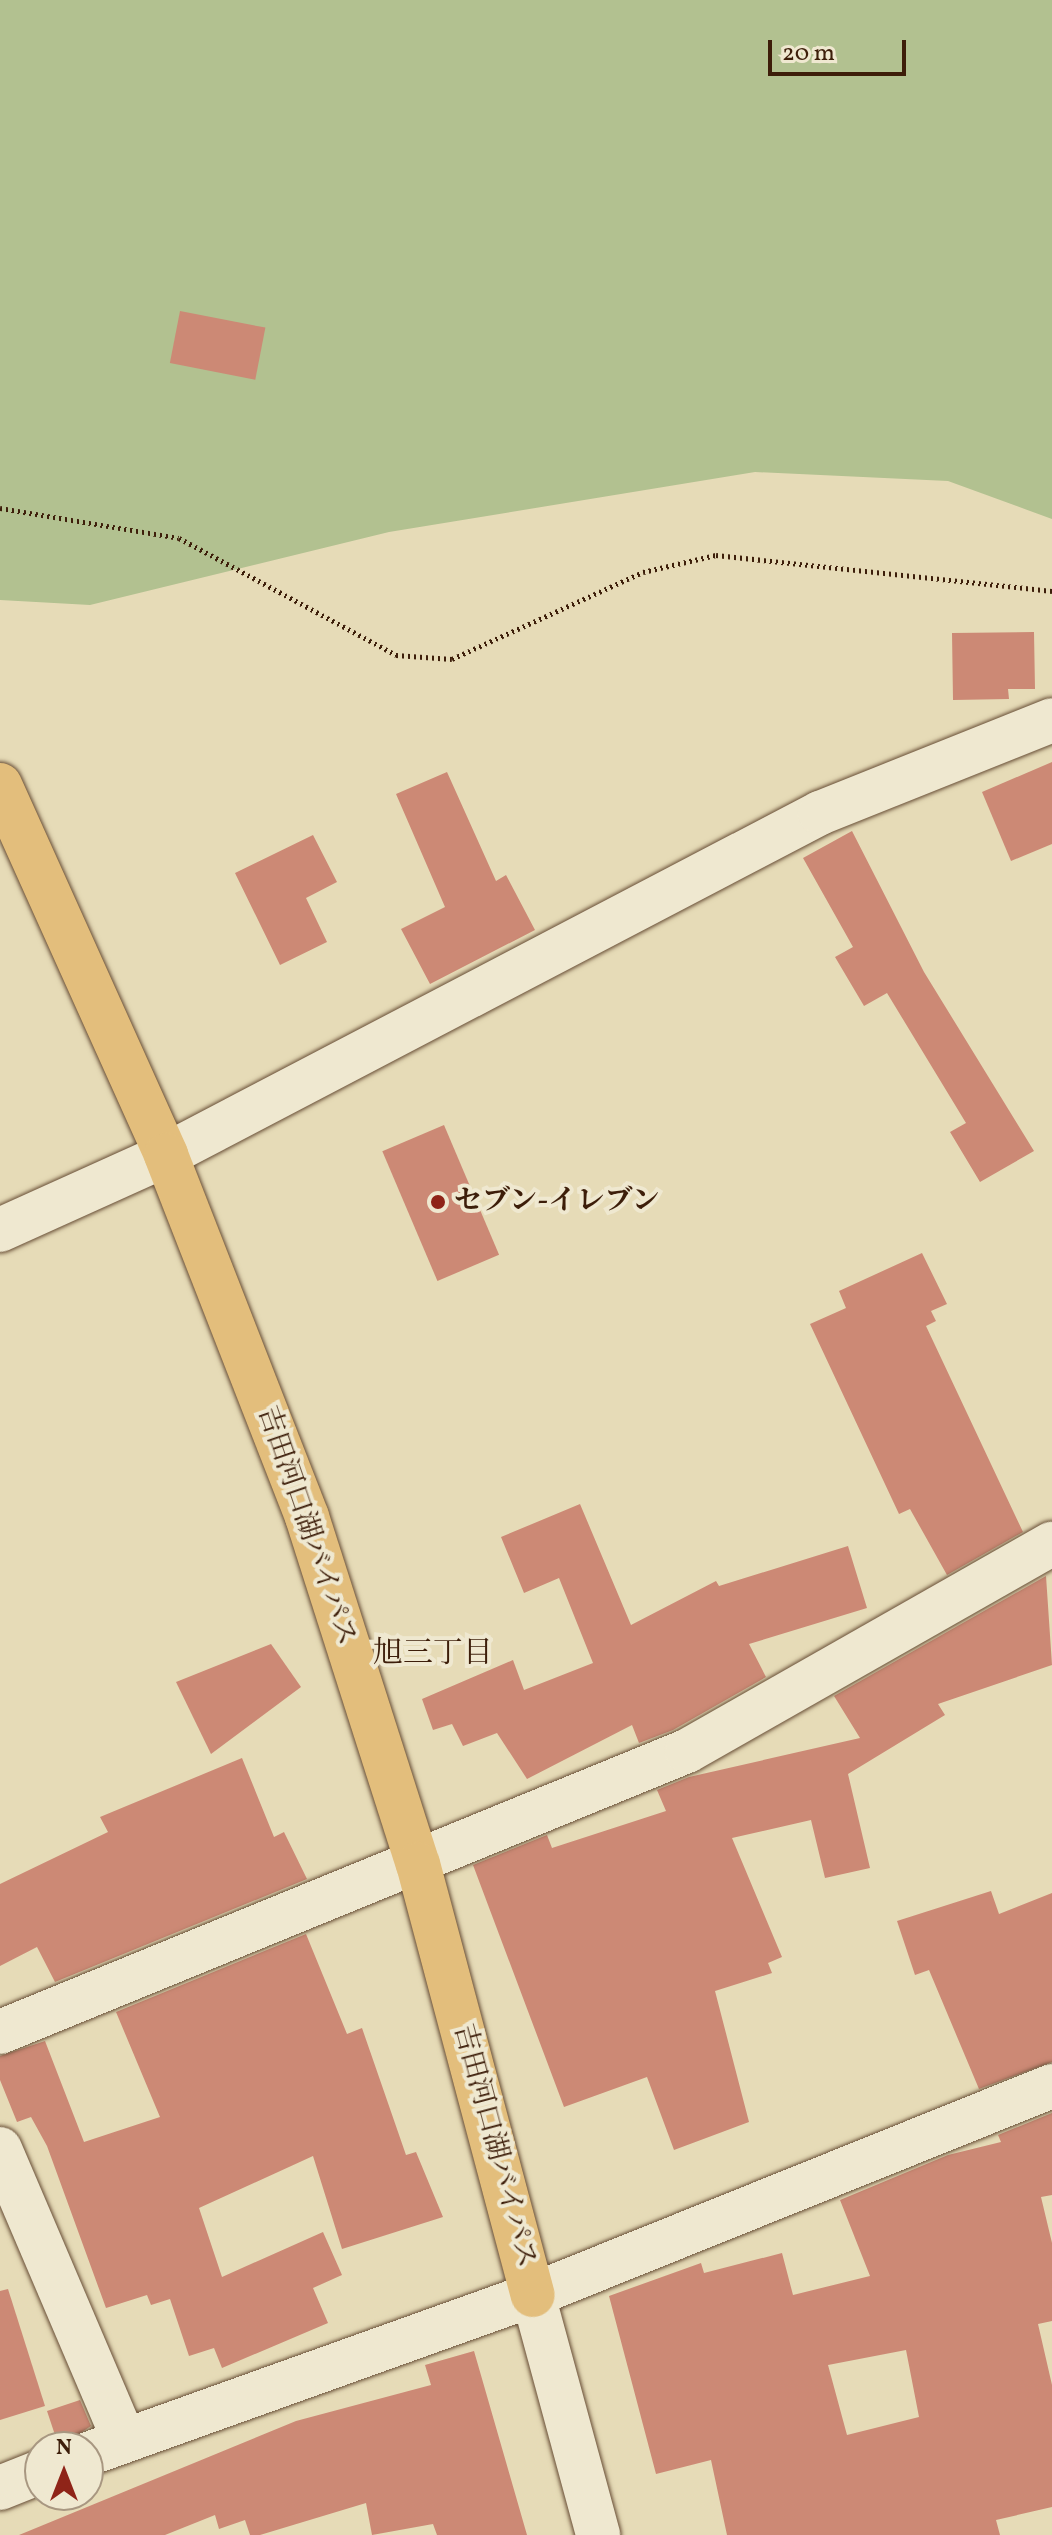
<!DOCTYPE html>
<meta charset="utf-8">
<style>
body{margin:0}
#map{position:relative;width:1052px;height:2535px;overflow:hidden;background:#e6dbb7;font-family:Vollkorn,"Noto Serif JP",serif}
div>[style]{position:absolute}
.green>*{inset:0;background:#b2c190}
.building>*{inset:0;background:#cc8975;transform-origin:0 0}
.path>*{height:5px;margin-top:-2.5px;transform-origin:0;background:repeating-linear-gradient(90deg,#3d1e0a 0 2px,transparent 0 6px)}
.roads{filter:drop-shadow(0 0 2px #674d35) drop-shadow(0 0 2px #674d35)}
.minor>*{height:44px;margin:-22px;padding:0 22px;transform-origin:22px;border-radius:22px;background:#efe8d0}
.tertiary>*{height:44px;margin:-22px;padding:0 22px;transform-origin:22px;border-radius:22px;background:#efe8d0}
.trunk>*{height:44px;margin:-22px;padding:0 22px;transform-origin:22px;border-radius:22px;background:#e3be7c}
.dots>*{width:22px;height:22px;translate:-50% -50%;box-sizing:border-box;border:4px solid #efe8d0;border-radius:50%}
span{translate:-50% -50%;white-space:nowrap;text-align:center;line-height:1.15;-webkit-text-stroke:8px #efe8d0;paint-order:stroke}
.poi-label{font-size:28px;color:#3d1e0a;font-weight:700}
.left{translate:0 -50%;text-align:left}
.street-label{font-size:28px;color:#3d1e0a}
.neighbourhood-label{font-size:30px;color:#3d1e0a}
.north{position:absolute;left:24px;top:2431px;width:80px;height:80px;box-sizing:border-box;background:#efe8d0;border:2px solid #a89781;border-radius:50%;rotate:0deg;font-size:22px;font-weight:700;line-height:32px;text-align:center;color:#3d1e0a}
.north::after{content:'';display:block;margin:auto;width:28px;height:36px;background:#8f2418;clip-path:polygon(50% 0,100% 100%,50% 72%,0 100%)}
.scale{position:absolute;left:768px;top:40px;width:138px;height:36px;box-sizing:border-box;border:4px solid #3d1e0a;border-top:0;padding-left:10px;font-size:24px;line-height:28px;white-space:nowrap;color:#3d1e0a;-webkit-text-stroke:6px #efe8d0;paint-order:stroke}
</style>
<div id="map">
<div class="green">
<div style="clip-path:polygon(0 0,1052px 0,1052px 519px,948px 481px,755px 472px,389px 532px,90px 605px,0 600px)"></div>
</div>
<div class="building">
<div style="left:180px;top:311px;width:87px;height:53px;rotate:11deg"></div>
<div style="clip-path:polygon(1034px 632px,1035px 689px,1008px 689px,1009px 699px,953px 700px,952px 633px)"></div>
<div style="clip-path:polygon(1052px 762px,1052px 844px,1011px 861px,982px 792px)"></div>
<div style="clip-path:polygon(447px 772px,496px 881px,506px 875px,535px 930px,430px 984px,401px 929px,445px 907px,396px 794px)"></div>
<div style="clip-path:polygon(852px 831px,924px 972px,1034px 1151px,980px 1182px,950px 1132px,966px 1123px,887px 993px,864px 1006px,835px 957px,853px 947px,803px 858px)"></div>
<div style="clip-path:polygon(313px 835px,337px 882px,306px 898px,327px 942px,280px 965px,235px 873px)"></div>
<div style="left:444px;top:1125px;width:141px;height:67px;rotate:67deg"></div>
<div style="clip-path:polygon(922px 1253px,947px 1304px,931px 1311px,936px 1321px,926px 1326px,1023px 1532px,947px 1575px,910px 1509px,899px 1514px,810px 1324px,846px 1308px,839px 1291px)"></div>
<div style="clip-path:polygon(580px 1504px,631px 1625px,716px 1581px,719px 1586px,848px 1546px,867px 1608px,749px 1644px,766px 1677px,673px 1730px,639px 1743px,632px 1725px,527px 1779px,497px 1733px,463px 1746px,452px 1724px,433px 1730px,422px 1699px,513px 1660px,524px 1690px,593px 1663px,559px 1578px,524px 1593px,501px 1537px)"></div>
<div style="clip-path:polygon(1046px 1576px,1052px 1665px,938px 1704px,945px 1715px,848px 1774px,870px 1868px,825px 1878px,811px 1820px,732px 1838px,782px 1957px,768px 1963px,772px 1973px,715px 1991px,749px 2122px,674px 2150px,647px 2077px,564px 2107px,473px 1865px,547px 1835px,552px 1848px,666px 1811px,657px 1790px,689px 1777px,860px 1738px,834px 1696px)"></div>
<div style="clip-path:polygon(271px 1644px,301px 1687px,211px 1754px,176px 1682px)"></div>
<div style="clip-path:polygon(242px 1758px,274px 1837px,284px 1832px,307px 1879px,55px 1982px,37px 1947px,0 1966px,0 1884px,108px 1832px,100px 1817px)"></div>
<div style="clip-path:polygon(991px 1891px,999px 1914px,1052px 1893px,1052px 2062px,979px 2089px,929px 1970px,915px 1975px,897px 1921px)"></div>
<div style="clip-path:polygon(306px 1934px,347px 2034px,362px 2028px,406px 2155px,416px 2152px,443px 2217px,342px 2249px,313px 2156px,199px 2208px,222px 2277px,323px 2232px,342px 2275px,313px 2288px,328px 2323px,222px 2368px,214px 2348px,189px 2356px,170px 2299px,151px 2305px,147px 2295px,106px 2308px,47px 2146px,31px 2117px,17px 2122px,0 2080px,0 2056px,45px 2041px,84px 2142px,160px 2117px,116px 2012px)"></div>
<div style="clip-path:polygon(evenodd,1052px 2113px,1052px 2195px,1041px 2197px,1052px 2243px,1052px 2321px,1038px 2324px,1052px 2385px,1052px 2507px,996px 2520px,1000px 2535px,727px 2535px,711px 2460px,656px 2474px,609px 2296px,701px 2263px,704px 2273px,782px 2253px,793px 2295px,870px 2276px,840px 2200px,948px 2155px,1001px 2142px,998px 2135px,1052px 2113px,906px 2350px,919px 2417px,847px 2435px,828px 2365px,906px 2350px)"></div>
<div style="clip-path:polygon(8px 2289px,45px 2406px,0 2420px,0 2291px)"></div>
<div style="clip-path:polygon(474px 2351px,527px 2535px,437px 2535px,433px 2524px,372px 2535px,366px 2503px,260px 2535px,250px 2535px,245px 2520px,219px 2529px,215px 2515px,165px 2535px,19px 2535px,296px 2421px,431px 2385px,425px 2365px)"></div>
<div style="clip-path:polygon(80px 2400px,91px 2426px,59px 2447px,47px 2411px)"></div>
</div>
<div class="path">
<div style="left:0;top:508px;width:181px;rotate:9.5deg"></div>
<div style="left:179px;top:538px;width:247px;rotate:28.3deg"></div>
<div style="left:396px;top:655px;width:56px;rotate:4.1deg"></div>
<div style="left:452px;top:659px;width:210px;rotate:-24.5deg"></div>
<div style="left:643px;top:572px;width:75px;rotate:-13.1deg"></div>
<div style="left:716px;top:555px;width:338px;rotate:6.1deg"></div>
</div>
<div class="roads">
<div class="minor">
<div style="left:0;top:1230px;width:182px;rotate:-24.3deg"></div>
<div style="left:166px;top:1155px;width:738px;rotate:-27.61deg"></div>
<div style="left:820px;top:813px;width:250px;rotate:-21.8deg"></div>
<div style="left:0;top:2032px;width:742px;rotate:-22.25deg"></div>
<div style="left:687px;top:1751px;width:420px;rotate:-29.6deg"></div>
<div style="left:0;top:2149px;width:316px;rotate:66.9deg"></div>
<div style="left:88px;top:2454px;width:473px;rotate:-19.7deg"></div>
<div style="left:533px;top:2295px;width:560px;rotate:-21.93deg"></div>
<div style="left:0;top:2488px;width:43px;rotate:-21.8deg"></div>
</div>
<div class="tertiary">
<div style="left:533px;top:2295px;width:249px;rotate:74.8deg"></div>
</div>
<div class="trunk">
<div style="left:0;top:785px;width:406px;rotate:65.8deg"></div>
<div style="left:166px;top:1155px;width:388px;rotate:68.7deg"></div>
<div style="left:307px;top:1517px;width:364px;rotate:72.3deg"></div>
<div style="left:418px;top:1864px;width:446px;rotate:75.1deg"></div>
</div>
</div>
<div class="dots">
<div style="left:438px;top:1202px;background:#8f2418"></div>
</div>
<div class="poi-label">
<span class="left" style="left:454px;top:1202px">セブン-イレブン</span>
</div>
<div class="street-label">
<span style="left:306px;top:1526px;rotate:71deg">吉田河口湖バイパス</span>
<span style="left:494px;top:2146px;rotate:75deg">吉田河口湖バイパス</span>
</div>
<div class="neighbourhood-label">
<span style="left:433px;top:1654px">旭三丁目</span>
</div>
<div class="north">N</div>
<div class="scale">20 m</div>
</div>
